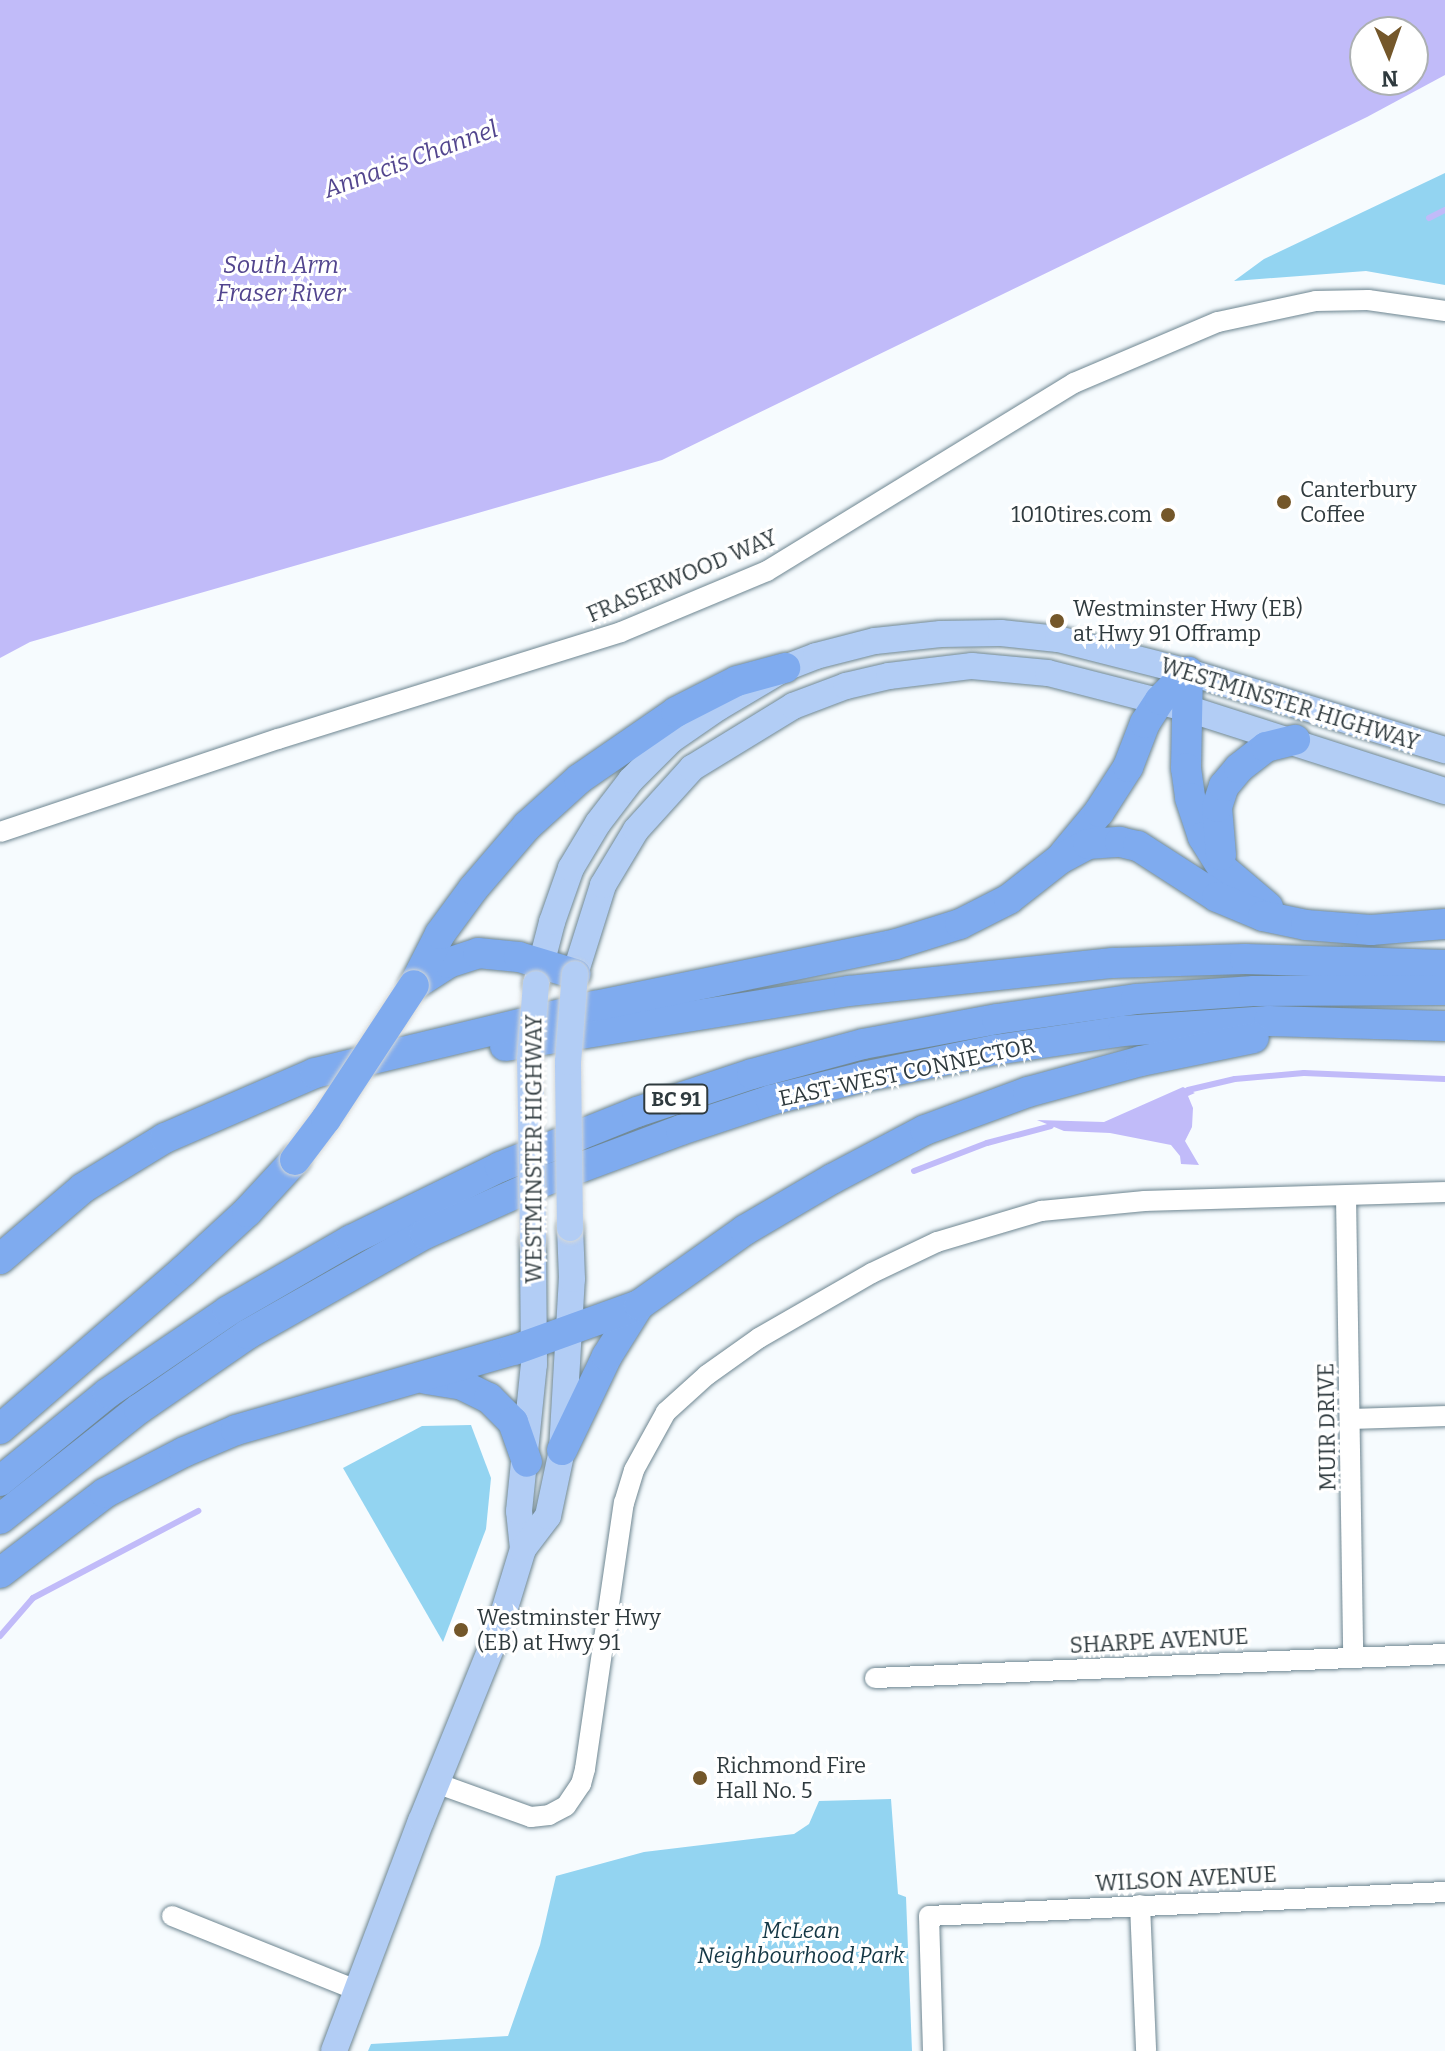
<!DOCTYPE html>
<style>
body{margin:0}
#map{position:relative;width:1445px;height:2051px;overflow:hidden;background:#f6fbfe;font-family:Bitter,serif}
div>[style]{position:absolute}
.green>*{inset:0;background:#93d4f1}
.water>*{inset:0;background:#c1bbf9}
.stream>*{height:6px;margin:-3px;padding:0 3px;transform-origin:3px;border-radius:3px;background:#c1bbf9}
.roads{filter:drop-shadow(0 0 2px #6e8691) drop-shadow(0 0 2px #6e8691)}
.minor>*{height:20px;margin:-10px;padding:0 10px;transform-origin:10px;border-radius:10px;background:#fff}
.major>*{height:26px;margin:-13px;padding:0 13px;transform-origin:13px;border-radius:13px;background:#b2cdf5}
.highway>*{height:30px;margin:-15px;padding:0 15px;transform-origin:15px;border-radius:15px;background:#7fabef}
.bridges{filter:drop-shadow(0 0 2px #d5d8d8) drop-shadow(0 0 2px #d5d8d8)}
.major-bridge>*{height:26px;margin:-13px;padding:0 13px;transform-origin:13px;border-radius:13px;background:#b2cdf5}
.highway-bridge>*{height:30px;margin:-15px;padding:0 15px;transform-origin:15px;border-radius:15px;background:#7fabef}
.dots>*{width:22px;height:22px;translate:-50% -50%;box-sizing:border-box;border:4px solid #fff;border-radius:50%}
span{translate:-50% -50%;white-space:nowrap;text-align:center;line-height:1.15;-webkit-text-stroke:6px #fff;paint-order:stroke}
.shield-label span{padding:2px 6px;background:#fff;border:2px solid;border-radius:6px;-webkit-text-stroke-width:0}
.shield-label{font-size:20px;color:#2f3a3e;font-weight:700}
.poi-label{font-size:22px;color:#2f3a3e}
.left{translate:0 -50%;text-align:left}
.right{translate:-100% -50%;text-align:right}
.street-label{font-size:22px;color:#2f3a3e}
.park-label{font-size:22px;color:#143745;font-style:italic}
.water-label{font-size:24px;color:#52458e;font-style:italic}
.north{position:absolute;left:1349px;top:16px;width:80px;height:80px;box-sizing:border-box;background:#fff;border:2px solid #acb0b2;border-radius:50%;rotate:178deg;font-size:22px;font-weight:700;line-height:32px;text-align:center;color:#2f3a3e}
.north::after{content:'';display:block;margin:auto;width:28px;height:36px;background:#74572a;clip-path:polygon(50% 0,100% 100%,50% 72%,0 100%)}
</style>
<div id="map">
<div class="green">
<div style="clip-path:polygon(1445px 173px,1445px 285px,1366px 271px,1234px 281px,1264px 259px)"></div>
<div style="clip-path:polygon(471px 1425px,491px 1478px,486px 1529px,443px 1642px,343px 1468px,422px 1426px)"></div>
<div style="clip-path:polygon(891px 1799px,898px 1894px,906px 1897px,912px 2051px,368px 2051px,371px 2044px,508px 2036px,540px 1945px,556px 1876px,644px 1852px,794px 1834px,809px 1824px,819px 1801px)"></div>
</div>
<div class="water">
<div style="clip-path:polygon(evenodd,0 0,1445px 0,1445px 75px,1367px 117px,662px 460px,30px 642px,0 658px,0 0,1413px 32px,1413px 80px,1365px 80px,1365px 32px,1413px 32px)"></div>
<div style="clip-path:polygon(1183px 1087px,1195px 1093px,1188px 1096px,1193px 1108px,1192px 1127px,1185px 1141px,1199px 1165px,1181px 1164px,1180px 1156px,1171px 1145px,1110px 1133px,1064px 1131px,1037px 1120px,1104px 1122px)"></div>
</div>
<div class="stream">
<div style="left:1429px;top:218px;width:18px;rotate:-27deg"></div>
<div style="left:1188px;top:1090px;width:48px;rotate:-13.2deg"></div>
<div style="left:1235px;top:1079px;width:69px;rotate:-5deg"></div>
<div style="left:1304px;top:1073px;width:141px;rotate:2.4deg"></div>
<div style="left:914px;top:1171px;width:78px;rotate:-21deg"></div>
<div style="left:987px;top:1143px;width:66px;rotate:-14.9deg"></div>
<div style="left:0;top:1636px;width:50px;rotate:-49deg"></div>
<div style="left:33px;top:1598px;width:187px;rotate:-27.8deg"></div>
</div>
<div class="roads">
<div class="minor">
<div style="left:0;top:832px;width:293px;rotate:-18.5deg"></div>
<div style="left:278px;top:739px;width:359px;rotate:-17.3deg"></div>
<div style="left:621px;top:632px;width:158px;rotate:-22.7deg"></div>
<div style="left:767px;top:571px;width:360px;rotate:-31.5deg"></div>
<div style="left:1074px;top:383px;width:156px;rotate:-23deg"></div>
<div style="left:1218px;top:322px;width:100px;rotate:-12.1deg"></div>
<div style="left:1316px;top:301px;width:52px;rotate:-1.1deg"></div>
<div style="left:1368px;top:300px;width:78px;rotate:8.1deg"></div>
<div style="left:1346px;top:1196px;width:461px;rotate:89.1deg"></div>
<div style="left:1352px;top:1419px;width:93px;rotate:-1.8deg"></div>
<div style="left:875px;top:1678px;width:571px;rotate:-2.41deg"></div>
<div style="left:436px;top:1783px;width:101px;rotate:19.7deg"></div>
<div style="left:531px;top:1817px;width:18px;rotate:-6deg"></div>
<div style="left:549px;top:1815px;width:19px;rotate:-28deg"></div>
<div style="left:566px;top:1806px;width:27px;rotate:-56deg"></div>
<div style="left:581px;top:1784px;width:16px;rotate:-75deg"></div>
<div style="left:585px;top:1769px;width:269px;rotate:-81.7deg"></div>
<div style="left:624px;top:1503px;width:34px;rotate:-73deg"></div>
<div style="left:634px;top:1470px;width:66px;rotate:-61.1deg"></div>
<div style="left:666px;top:1412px;width:55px;rotate:-42.1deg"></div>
<div style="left:707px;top:1375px;width:64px;rotate:-35.4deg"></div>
<div style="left:759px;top:1338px;width:130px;rotate:-29.9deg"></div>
<div style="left:872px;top:1273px;width:72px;rotate:-25.5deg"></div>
<div style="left:937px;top:1242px;width:109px;rotate:-16.6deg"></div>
<div style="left:1041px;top:1211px;width:104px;rotate:-5.5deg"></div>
<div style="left:1145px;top:1201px;width:300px;rotate:-1.7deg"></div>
<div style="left:1140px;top:1905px;width:146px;rotate:87.6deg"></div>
<div style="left:172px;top:1916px;width:198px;rotate:21.9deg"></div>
<div style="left:933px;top:2051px;width:135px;rotate:-91.7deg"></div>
<div style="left:929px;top:1916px;width:517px;rotate:-2.66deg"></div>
</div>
<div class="major">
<div style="left:575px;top:974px;width:93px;rotate:-72.5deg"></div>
<div style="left:603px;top:885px;width:64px;rotate:-59deg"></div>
<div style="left:636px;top:830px;width:84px;rotate:-47.9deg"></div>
<div style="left:692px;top:768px;width:119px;rotate:-31.5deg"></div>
<div style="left:793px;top:706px;width:57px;rotate:-20.7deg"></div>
<div style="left:846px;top:686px;width:44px;rotate:-13.1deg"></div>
<div style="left:889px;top:676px;width:84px;rotate:-6.9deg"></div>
<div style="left:972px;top:666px;width:76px;rotate:5.3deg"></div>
<div style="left:1048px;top:673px;width:146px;rotate:14.3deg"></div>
<div style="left:1189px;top:709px;width:269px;rotate:17.8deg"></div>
<div style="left:536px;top:984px;width:64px;rotate:-75.5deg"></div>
<div style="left:552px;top:922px;width:57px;rotate:-70.6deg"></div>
<div style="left:571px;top:868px;width:52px;rotate:-59deg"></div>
<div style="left:598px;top:823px;width:54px;rotate:-52.5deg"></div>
<div style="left:631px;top:780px;width:57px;rotate:-45deg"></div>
<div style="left:671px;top:740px;width:58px;rotate:-34.5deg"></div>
<div style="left:719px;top:707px;width:77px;rotate:-30.6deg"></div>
<div style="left:785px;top:668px;width:33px;rotate:-21deg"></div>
<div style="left:816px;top:656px;width:61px;rotate:-14.3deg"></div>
<div style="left:875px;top:641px;width:66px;rotate:-6.1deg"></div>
<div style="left:941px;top:634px;width:60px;rotate:-1deg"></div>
<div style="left:1001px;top:633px;width:57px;rotate:6deg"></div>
<div style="left:1058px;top:639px;width:134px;rotate:14.2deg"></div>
<div style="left:1188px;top:672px;width:269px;rotate:16.9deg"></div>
<div style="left:523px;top:1549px;width:38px;rotate:-96deg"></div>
<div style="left:519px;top:1511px;width:148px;rotate:-84.2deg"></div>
<div style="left:534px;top:1364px;width:123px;rotate:-90.5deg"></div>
<div style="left:334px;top:2051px;width:246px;rotate:-69.3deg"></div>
<div style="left:421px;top:1821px;width:202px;rotate:-67.9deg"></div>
<div style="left:497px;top:1634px;width:89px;rotate:-73deg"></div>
<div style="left:523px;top:1549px;width:41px;rotate:-52.9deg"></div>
<div style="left:548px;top:1516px;width:67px;rotate:-78deg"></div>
<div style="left:562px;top:1450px;width:171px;rotate:-86.7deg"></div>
<div style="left:572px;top:1279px;width:51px;rotate:-92.2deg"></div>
</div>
<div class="highway">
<div style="left:1188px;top:672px;width:96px;rotate:91.2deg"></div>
<div style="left:1186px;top:768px;width:30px;rotate:82deg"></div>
<div style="left:1190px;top:798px;width:41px;rotate:71.6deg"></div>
<div style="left:1203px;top:837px;width:38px;rotate:58deg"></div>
<div style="left:1223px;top:869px;width:59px;rotate:40.2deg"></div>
<div style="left:1064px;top:854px;width:55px;rotate:-50.2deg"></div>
<div style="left:1099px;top:812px;width:54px;rotate:-57.2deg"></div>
<div style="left:1128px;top:767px;width:47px;rotate:-68.9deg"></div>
<div style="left:1145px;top:723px;width:27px;rotate:-57deg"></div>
<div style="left:1160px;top:700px;width:40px;rotate:-45deg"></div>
<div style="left:1221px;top:855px;width:48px;rotate:-94.8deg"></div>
<div style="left:1217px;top:807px;width:22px;rotate:-72deg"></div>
<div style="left:1224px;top:786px;width:23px;rotate:-50deg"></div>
<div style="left:1239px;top:768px;width:34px;rotate:-38deg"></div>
<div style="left:1266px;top:747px;width:30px;rotate:-14deg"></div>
<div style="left:416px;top:984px;width:38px;rotate:-33deg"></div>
<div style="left:448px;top:963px;width:32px;rotate:-18deg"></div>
<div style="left:478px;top:953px;width:41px;rotate:5.6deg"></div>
<div style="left:519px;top:957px;width:59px;rotate:16.9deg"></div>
<div style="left:414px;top:985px;width:57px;rotate:-63deg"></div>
<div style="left:440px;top:934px;width:56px;rotate:-53.7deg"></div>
<div style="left:473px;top:889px;width:83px;rotate:-49.4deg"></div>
<div style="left:527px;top:826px;width:70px;rotate:-42.1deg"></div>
<div style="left:579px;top:779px;width:118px;rotate:-34.6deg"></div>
<div style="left:676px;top:712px;width:68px;rotate:-26.9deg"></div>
<div style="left:737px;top:681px;width:50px;rotate:-15.2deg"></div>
<div style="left:505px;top:1046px;width:348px;rotate:-9.1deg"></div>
<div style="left:849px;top:991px;width:265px;rotate:-6.1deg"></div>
<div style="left:1113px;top:963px;width:132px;rotate:-1.7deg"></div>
<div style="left:1245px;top:959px;width:200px;rotate:1.7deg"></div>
<div style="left:0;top:1259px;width:109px;rotate:-40.5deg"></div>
<div style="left:83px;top:1188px;width:96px;rotate:-31.4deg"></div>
<div style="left:165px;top:1138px;width:163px;rotate:-23.4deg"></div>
<div style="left:315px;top:1073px;width:288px;rotate:-13.5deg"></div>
<div style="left:595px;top:1006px;width:307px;rotate:-11.6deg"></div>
<div style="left:896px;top:944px;width:67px;rotate:-17.4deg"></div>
<div style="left:960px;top:924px;width:55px;rotate:-27deg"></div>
<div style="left:1009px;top:899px;width:65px;rotate:-38.1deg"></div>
<div style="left:1060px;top:859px;width:32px;rotate:-28deg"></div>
<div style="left:1088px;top:844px;width:32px;rotate:-4deg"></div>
<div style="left:1120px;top:842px;width:18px;rotate:13deg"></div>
<div style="left:1138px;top:846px;width:94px;rotate:32.8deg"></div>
<div style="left:1217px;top:897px;width:50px;rotate:22.4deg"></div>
<div style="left:1263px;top:916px;width:44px;rotate:11.8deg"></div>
<div style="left:1306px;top:925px;width:65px;rotate:4.4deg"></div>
<div style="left:1371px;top:930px;width:74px;rotate:-4.6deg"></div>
<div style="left:426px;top:1379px;width:36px;rotate:9deg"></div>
<div style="left:462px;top:1385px;width:30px;rotate:26deg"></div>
<div style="left:489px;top:1398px;width:34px;rotate:45deg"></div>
<div style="left:513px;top:1422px;width:42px;rotate:70.7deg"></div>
<div style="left:0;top:1429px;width:242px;rotate:-40.8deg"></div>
<div style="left:183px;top:1271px;width:87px;rotate:-42.7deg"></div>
<div style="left:247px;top:1212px;width:71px;rotate:-47.3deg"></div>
<div style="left:562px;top:1450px;width:104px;rotate:-64.4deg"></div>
<div style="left:607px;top:1356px;width:60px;rotate:-57.9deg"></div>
<div style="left:0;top:1481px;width:139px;rotate:-39.2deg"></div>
<div style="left:108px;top:1393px;width:145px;rotate:-34.3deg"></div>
<div style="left:228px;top:1311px;width:142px;rotate:-30deg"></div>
<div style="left:351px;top:1240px;width:166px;rotate:-26.1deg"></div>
<div style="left:500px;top:1167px;width:148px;rotate:-21.9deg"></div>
<div style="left:637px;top:1112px;width:121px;rotate:-18.3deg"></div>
<div style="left:752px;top:1074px;width:115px;rotate:-15.1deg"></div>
<div style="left:863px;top:1044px;width:136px;rotate:-10.6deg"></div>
<div style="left:997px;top:1019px;width:140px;rotate:-8.2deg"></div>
<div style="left:1136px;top:999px;width:118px;rotate:-3.9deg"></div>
<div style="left:1254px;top:991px;width:191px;rotate:-0.3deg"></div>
<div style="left:0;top:1519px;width:177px;rotate:-38.4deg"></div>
<div style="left:139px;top:1409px;width:132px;rotate:-34.5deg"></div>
<div style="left:248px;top:1334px;width:203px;rotate:-29.5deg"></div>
<div style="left:425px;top:1234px;width:128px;rotate:-24deg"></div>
<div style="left:542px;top:1182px;width:148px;rotate:-20.5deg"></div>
<div style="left:681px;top:1130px;width:95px;rotate:-18.4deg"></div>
<div style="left:771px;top:1100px;width:95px;rotate:-14deg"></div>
<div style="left:863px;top:1077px;width:135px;rotate:-11.6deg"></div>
<div style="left:995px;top:1050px;width:129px;rotate:-8.4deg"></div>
<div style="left:1123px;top:1031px;width:146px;rotate:-3.9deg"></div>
<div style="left:1269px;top:1021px;width:176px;rotate:1.6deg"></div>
<div style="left:0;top:1573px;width:132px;rotate:-37.3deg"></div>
<div style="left:105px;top:1493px;width:89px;rotate:-27.4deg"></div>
<div style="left:184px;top:1452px;width:56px;rotate:-22.9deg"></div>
<div style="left:236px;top:1430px;width:289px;rotate:-16.1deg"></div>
<div style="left:514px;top:1350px;width:133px;rotate:-19.8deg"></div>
<div style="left:639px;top:1305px;width:130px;rotate:-35.3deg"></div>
<div style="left:745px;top:1230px;width:101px;rotate:-30.4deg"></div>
<div style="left:832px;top:1179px;width:105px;rotate:-27.8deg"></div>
<div style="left:925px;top:1130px;width:110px;rotate:-20.3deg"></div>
<div style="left:1028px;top:1092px;width:117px;rotate:-15.3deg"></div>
<div style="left:1141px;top:1061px;width:115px;rotate:-11.5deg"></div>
</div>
</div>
<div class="bridges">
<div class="major-bridge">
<div style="left:570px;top:1228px;width:166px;rotate:-90.7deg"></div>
<div style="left:568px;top:1062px;width:88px;rotate:-85.5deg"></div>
<div style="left:533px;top:1241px;width:181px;rotate:-90.9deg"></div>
<div style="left:530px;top:1060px;width:76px;rotate:-85.5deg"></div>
</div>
<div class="highway-bridge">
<div style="left:295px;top:1160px;width:51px;rotate:-52.9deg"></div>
<div style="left:326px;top:1119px;width:160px;rotate:-56.7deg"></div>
</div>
</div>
<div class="dots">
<div style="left:1284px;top:502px;background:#74572a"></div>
<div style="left:1168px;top:515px;background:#74572a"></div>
<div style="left:1057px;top:621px;background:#74572a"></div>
<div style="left:461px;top:1630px;background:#74572a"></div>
<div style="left:700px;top:1778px;background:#74572a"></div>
</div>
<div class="shield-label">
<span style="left:676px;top:1099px">BC 91</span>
</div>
<div class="poi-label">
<span class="left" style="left:1300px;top:502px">Canterbury<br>Coffee</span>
<span class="right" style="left:1152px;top:515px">1010tires.com</span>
<span class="left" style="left:1073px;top:621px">Westminster Hwy (EB)<br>at Hwy 91 Offramp</span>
<span class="left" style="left:477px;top:1630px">Westminster Hwy<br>(EB) at Hwy 91</span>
<span class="left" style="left:716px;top:1778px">Richmond Fire<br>Hall No. 5</span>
</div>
<div class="street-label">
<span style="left:682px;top:576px;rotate:-23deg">FRASERWOOD WAY</span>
<span style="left:1290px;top:704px;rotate:17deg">WESTMINSTER HIGHWAY</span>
<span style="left:907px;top:1072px;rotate:-12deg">EAST-WEST CONNECTOR</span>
<span style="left:534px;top:1149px;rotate:-90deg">WESTMINSTER HIGHWAY</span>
<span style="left:1327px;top:1427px;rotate:-91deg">MUIR DRIVE</span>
<span style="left:1159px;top:1641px;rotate:-3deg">SHARPE AVENUE</span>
<span style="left:1186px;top:1879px;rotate:-3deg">WILSON AVENUE</span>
</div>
<div class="park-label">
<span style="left:801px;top:1943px">McLean<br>Neighbourhood Park</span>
</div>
<div class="water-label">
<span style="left:411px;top:160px;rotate:-20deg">Annacis Channel</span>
<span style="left:281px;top:280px">South Arm<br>Fraser River</span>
</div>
<div class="north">N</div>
</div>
